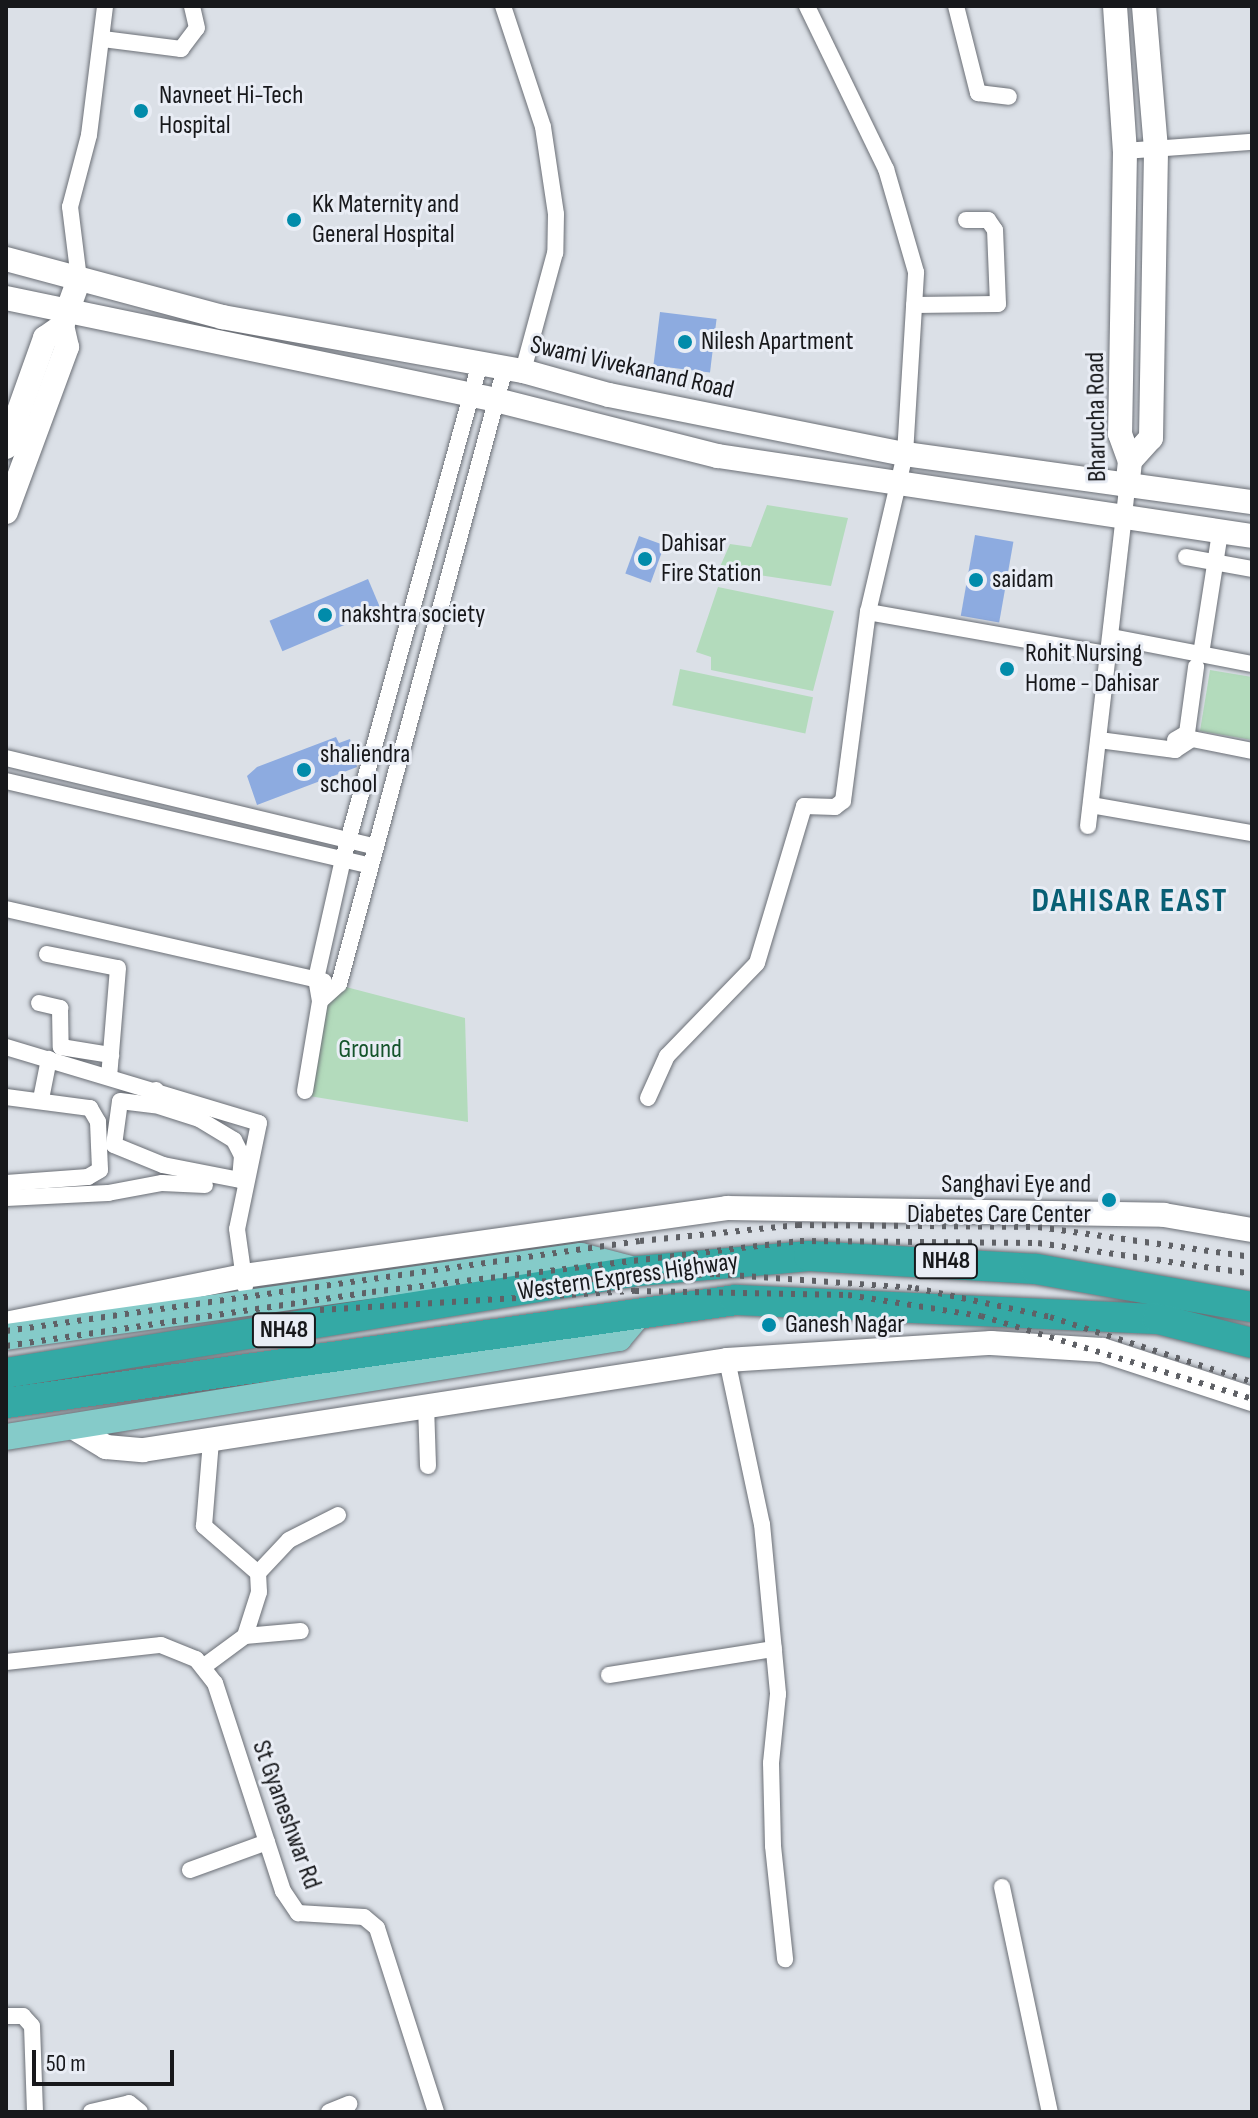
<!DOCTYPE html>
<style>
body{margin:0}
#map{position:relative;width:1258px;height:2118px;overflow:hidden;background:#dbe0e7;font-family:"Sofia Sans Condensed",sans-serif}
div>[style]{position:absolute}
.green>*{inset:0;background:#b3dbbc;transform-origin:0 0}
.building>*{inset:0;background:#8dabe0;transform-origin:0 0}
.roads{filter:drop-shadow(0 0 2px #6b6f76) drop-shadow(0 0 2px #6b6f76)}
.street>*{height:16px;margin:-8px;padding:0 8px;transform-origin:8px;border-radius:8px;background:#fff}
.secondary>*{height:24px;margin:-12px;padding:0 12px;transform-origin:12px;border-radius:12px;background:#fff}
.primary>*{height:26px;margin:-13px;padding:0 13px;transform-origin:13px;border-radius:13px;background:#85cbc9}
.highway>*{height:30px;margin:-15px;padding:0 15px;transform-origin:15px;border-radius:15px;background:#34a9a5}
.rail>*{height:6px;margin-top:-3px;transform-origin:0;background:repeating-linear-gradient(90deg,#5f6166 0 4px,transparent 0 12px)}
.dots>*{width:22px;height:22px;translate:-50% -50%;box-sizing:border-box;border:4px solid #e9edf5;border-radius:50%}
span{translate:-50% -50%;white-space:nowrap;text-align:center;line-height:1.15;-webkit-text-stroke:6px #e9edf5;paint-order:stroke}
.shield-label span{padding:2px 6px;background:#e9edf5;border:2px solid;border-radius:6px;-webkit-text-stroke-width:0}
.shield-label{font-size:24px;color:#17181b;font-weight:700}
.poi-label{font-size:26px;color:#17181b}
.left{translate:0 -50%;text-align:left}
.right{translate:-100% -50%;text-align:right}
.street-label{font-size:26px;color:#17181b}
.park-label{font-size:26px;color:#15542c}
.district-label{font-size:34px;color:#085f74;font-weight:700;letter-spacing:2px}
.frame{position:absolute;inset:0;border:8px solid #17181b;pointer-events:none}
.scale{position:absolute;left:32px;top:2050px;width:142px;height:36px;box-sizing:border-box;border:4px solid #17181b;border-top:0;padding-left:10px;font-size:24px;line-height:28px;white-space:nowrap;color:#17181b;-webkit-text-stroke:6px #e9edf5;paint-order:stroke}
</style>
<div id="map">
<div class="green">
<div style="clip-path:polygon(767px 505px,848px 518px,831px 586px,719px 569px,730px 544px,751px 547px)"></div>
<div style="clip-path:polygon(718px 587px,834px 611px,813px 691px,711px 670px,711px 657px,696px 652px)"></div>
<div style="left:680px;top:669px;width:136px;height:37px;rotate:12deg"></div>
<div style="clip-path:polygon(1210px 670px,1252px 677px,1252px 740px,1200px 731px)"></div>
<div style="clip-path:polygon(323px 981px,465px 1018px,468px 1122px,309px 1096px)"></div>
</div>
<div class="building">
<div style="left:660px;top:312px;width:57px;height:54px;rotate:7deg"></div>
<div style="left:975px;top:535px;width:39px;height:82px;rotate:10deg"></div>
<div style="left:639px;top:536px;width:27px;height:40px;rotate:20deg"></div>
<div style="left:368px;top:579px;width:33px;height:107px;rotate:67deg"></div>
<div style="clip-path:polygon(336px 737px,339px 743px,350px 739px,357px 767px,257px 805px,247px 776px,257px 767px)"></div>
</div>
<div class="roads">
<div class="street">
<div style="left:503px;top:6px;width:127px;rotate:71.7deg"></div>
<div style="left:543px;top:127px;width:88px;rotate:81.5deg"></div>
<div style="left:556px;top:214px;width:39px;rotate:91deg"></div>
<div style="left:555px;top:253px;width:122px;rotate:105.2deg"></div>
<div style="left:956px;top:6px;width:90px;rotate:75.8deg"></div>
<div style="left:978px;top:93px;width:31px;rotate:7deg"></div>
<div style="left:103px;top:39px;width:79px;rotate:7.3deg"></div>
<div style="left:181px;top:49px;width:26px;rotate:-53deg"></div>
<div style="left:197px;top:28px;width:23px;rotate:-103deg"></div>
<div style="left:1125px;top:151px;width:127px;rotate:-4.1deg"></div>
<div style="left:79px;top:279px;width:73px;rotate:-97.1deg"></div>
<div style="left:70px;top:207px;width:74px;rotate:-75.2deg"></div>
<div style="left:89px;top:135px;width:130px;rotate:-82.9deg"></div>
<div style="left:914px;top:305px;width:84px;rotate:-0.7deg"></div>
<div style="left:998px;top:304px;width:74px;rotate:-92.3deg"></div>
<div style="left:995px;top:230px;width:12px;rotate:-125deg"></div>
<div style="left:988px;top:220px;width:22px;rotate:180deg"></div>
<div style="left:1186px;top:557px;width:67px;rotate:10.3deg"></div>
<div style="left:868px;top:612px;width:247px;rotate:10deg"></div>
<div style="left:1112px;top:637px;width:143px;rotate:10.9deg"></div>
<div style="left:1201px;top:654px;width:123px;rotate:-81.1deg"></div>
<div style="left:1099px;top:740px;width:77px;rotate:7.5deg"></div>
<div style="left:1175px;top:750px;width:20px;rotate:-33deg"></div>
<div style="left:1192px;top:739px;width:61px;rotate:11.3deg"></div>
<div style="left:1175px;top:740px;width:14px;rotate:-30deg"></div>
<div style="left:1187px;top:733px;width:67px;rotate:-82.2deg"></div>
<div style="left:6px;top:758px;width:377px;rotate:13.5deg"></div>
<div style="left:6px;top:781px;width:372px;rotate:13.1deg"></div>
<div style="left:1091px;top:805px;width:163px;rotate:9.9deg"></div>
<div style="left:1088px;top:826px;width:340px;rotate:-83.4deg"></div>
<div style="left:6px;top:909px;width:326px;rotate:12.8deg"></div>
<div style="left:47px;top:954px;width:72px;rotate:11.2deg"></div>
<div style="left:118px;top:968px;width:109px;rotate:94.7deg"></div>
<div style="left:320px;top:1001px;width:25px;rotate:-42deg"></div>
<div style="left:339px;top:984px;width:638px;rotate:-74.92deg"></div>
<div style="left:39px;top:1003px;width:22px;rotate:13deg"></div>
<div style="left:60px;top:1008px;width:39px;rotate:89deg"></div>
<div style="left:61px;top:1047px;width:51px;rotate:9.1deg"></div>
<div style="left:6px;top:1047px;width:264px;rotate:16.7deg"></div>
<div style="left:259px;top:1123px;width:108px;rotate:101.7deg"></div>
<div style="left:237px;top:1229px;width:58px;rotate:82deg"></div>
<div style="left:305px;top:1091px;width:91px;rotate:-80.5deg"></div>
<div style="left:320px;top:1001px;width:22px;rotate:-100deg"></div>
<div style="left:316px;top:979px;width:123px;rotate:-77.3deg"></div>
<div style="left:343px;top:859px;width:515px;rotate:-74.56deg"></div>
<div style="left:6px;top:1097px;width:85px;rotate:7.5deg"></div>
<div style="left:90px;top:1108px;width:16px;rotate:60deg"></div>
<div style="left:98px;top:1122px;width:48px;rotate:87.6deg"></div>
<div style="left:100px;top:1170px;width:14px;rotate:150deg"></div>
<div style="left:88px;top:1177px;width:82px;rotate:175.8deg"></div>
<div style="left:648px;top:1098px;width:46px;rotate:-65.7deg"></div>
<div style="left:667px;top:1056px;width:129px;rotate:-45.9deg"></div>
<div style="left:757px;top:963px;width:164px;rotate:-73.3deg"></div>
<div style="left:804px;top:806px;width:31px;rotate:2deg"></div>
<div style="left:835px;top:807px;width:10px;rotate:-37deg"></div>
<div style="left:843px;top:801px;width:191px;rotate:-82.5deg"></div>
<div style="left:868px;top:612px;width:162px;rotate:-76.8deg"></div>
<div style="left:905px;top:454px;width:182px;rotate:-86.5deg"></div>
<div style="left:916px;top:272px;width:107px;rotate:-106.2deg"></div>
<div style="left:886px;top:169px;width:181px;rotate:-115.9deg"></div>
<div style="left:41px;top:1099px;width:41px;rotate:-78.7deg"></div>
<div style="left:155px;top:1105px;width:46px;rotate:17.7deg"></div>
<div style="left:199px;top:1119px;width:41px;rotate:31deg"></div>
<div style="left:234px;top:1140px;width:18px;rotate:63deg"></div>
<div style="left:242px;top:1156px;width:24px;rotate:95deg"></div>
<div style="left:240px;top:1180px;width:78px;rotate:-169deg"></div>
<div style="left:163px;top:1165px;width:53px;rotate:-157.8deg"></div>
<div style="left:114px;top:1145px;width:44px;rotate:-82.2deg"></div>
<div style="left:120px;top:1101px;width:35px;rotate:7deg"></div>
<div style="left:155px;top:1105px;width:15px;rotate:-86deg"></div>
<div style="left:6px;top:1198px;width:102px;rotate:-2.8deg"></div>
<div style="left:108px;top:1193px;width:55px;rotate:-10.5deg"></div>
<div style="left:162px;top:1183px;width:43px;rotate:2.7deg"></div>
<div style="left:727px;top:1360px;width:168px;rotate:78deg"></div>
<div style="left:762px;top:1524px;width:171px;rotate:84.6deg"></div>
<div style="left:778px;top:1694px;width:69px;rotate:95.8deg"></div>
<div style="left:771px;top:1763px;width:83px;rotate:88.6deg"></div>
<div style="left:773px;top:1846px;width:114px;rotate:83.9deg"></div>
<div style="left:426px;top:1405px;width:61px;rotate:88.1deg"></div>
<div style="left:258px;top:1573px;width:45px;rotate:-46.8deg"></div>
<div style="left:289px;top:1540px;width:55px;rotate:-27deg"></div>
<div style="left:245px;top:1636px;width:56px;rotate:-5.1deg"></div>
<div style="left:6px;top:1662px;width:156px;rotate:-6.3deg"></div>
<div style="left:161px;top:1645px;width:38px;rotate:22deg"></div>
<div style="left:196px;top:1659px;width:31px;rotate:52deg"></div>
<div style="left:215px;top:1683px;width:219px;rotate:71.9deg"></div>
<div style="left:283px;top:1891px;width:27px;rotate:56deg"></div>
<div style="left:298px;top:1913px;width:66px;rotate:3.5deg"></div>
<div style="left:364px;top:1917px;width:17px;rotate:40deg"></div>
<div style="left:377px;top:1928px;width:193px;rotate:72.2deg"></div>
<div style="left:203px;top:1667px;width:52px;rotate:-36.4deg"></div>
<div style="left:245px;top:1636px;width:46px;rotate:-72.3deg"></div>
<div style="left:259px;top:1592px;width:19px;rotate:-93deg"></div>
<div style="left:258px;top:1573px;width:72px;rotate:-139deg"></div>
<div style="left:204px;top:1526px;width:85px;rotate:-85.3deg"></div>
<div style="left:609px;top:1675px;width:167px;rotate:-9deg"></div>
<div style="left:190px;top:1870px;width:82px;rotate:-20deg"></div>
<div style="left:1002px;top:1887px;width:230px;rotate:78deg"></div>
<div style="left:6px;top:2016px;width:17px"></div>
<div style="left:23px;top:2016px;width:13px;rotate:48deg"></div>
<div style="left:32px;top:2026px;width:86px;rotate:88deg"></div>
<div style="left:91px;top:2112px;width:39px;rotate:-13deg"></div>
<div style="left:129px;top:2103px;width:14px;rotate:39deg"></div>
<div style="left:329px;top:2112px;width:22px;rotate:-22deg"></div>
</div>
<div class="secondary">
<div style="left:1115px;top:6px;width:145px;rotate:86.1deg"></div>
<div style="left:1125px;top:151px;width:283px;rotate:91deg"></div>
<div style="left:1120px;top:434px;width:29px;rotate:70deg"></div>
<div style="left:1130px;top:461px;width:27px;rotate:96deg"></div>
<div style="left:6px;top:259px;width:224px;rotate:15deg"></div>
<div style="left:222px;top:317px;width:306px;rotate:10.2deg"></div>
<div style="left:523px;top:371px;width:89px;rotate:15.6deg"></div>
<div style="left:609px;top:395px;width:302px;rotate:11.3deg"></div>
<div style="left:905px;top:454px;width:350px;rotate:7.9deg"></div>
<div style="left:6px;top:298px;width:501px;rotate:11.76deg"></div>
<div style="left:496px;top:400px;width:229px;rotate:14.2deg"></div>
<div style="left:718px;top:456px;width:540px;rotate:8.52deg"></div>
<div style="left:6px;top:447px;width:116px;rotate:-70.3deg"></div>
<div style="left:45px;top:338px;width:21px;rotate:-35deg"></div>
<div style="left:62px;top:326px;width:50px;rotate:-70.1deg"></div>
<div style="left:1130px;top:461px;width:31px;rotate:-48deg"></div>
<div style="left:1151px;top:438px;width:289px;rotate:-89deg"></div>
<div style="left:1156px;top:149px;width:144px;rotate:-94.8deg"></div>
<div style="left:6px;top:512px;width:176px;rotate:-69.7deg"></div>
<div style="left:67px;top:347px;width:22px;rotate:-103deg"></div>
<div style="left:6px;top:1324px;width:243px;rotate:-11.4deg"></div>
<div style="left:244px;top:1276px;width:488px;rotate:-8deg"></div>
<div style="left:727px;top:1208px;width:437px;rotate:0.9deg"></div>
<div style="left:1164px;top:1215px;width:89px;rotate:9.7deg"></div>
<div style="left:71px;top:1426px;width:41px;rotate:31deg"></div>
<div style="left:106px;top:1447px;width:37px;rotate:5deg"></div>
<div style="left:143px;top:1450px;width:591px;rotate:-8.76deg"></div>
<div style="left:727px;top:1360px;width:265px;rotate:-3.7deg"></div>
<div style="left:991px;top:1343px;width:111px;rotate:3.6deg"></div>
<div style="left:1102px;top:1350px;width:158px;rotate:18.1deg"></div>
</div>
<div class="primary">
<div style="left:6px;top:1337px;width:581px;rotate:-8.02deg"></div>
<div style="left:581px;top:1256px;width:56px;rotate:14.5deg"></div>
<div style="left:6px;top:1437px;width:621px;rotate:-9.17deg"></div>
<div style="left:619px;top:1338px;width:34px;rotate:-50deg"></div>
</div>
<div class="highway">
<div style="left:6px;top:1373px;width:640px;rotate:-9.17deg"></div>
<div style="left:638px;top:1271px;width:172px;rotate:-5deg"></div>
<div style="left:809px;top:1256px;width:227px;rotate:3.3deg"></div>
<div style="left:1036px;top:1269px;width:219px;rotate:10deg"></div>
<div style="left:6px;top:1403px;width:737px;rotate:-8.03deg"></div>
<div style="left:736px;top:1300px;width:422px;rotate:2.6deg"></div>
<div style="left:1158px;top:1319px;width:97px;rotate:14.3deg"></div>
</div>
</div>
<div class="rail">
<div style="left:530px;top:1282px;width:186px;rotate:-2.5deg"></div>
<div style="left:716px;top:1274px;width:199px;rotate:4deg"></div>
<div style="left:915px;top:1288px;width:138px;rotate:12.1deg"></div>
<div style="left:1050px;top:1317px;width:212px;rotate:17.8deg"></div>
<div style="left:320px;top:1310px;width:316px;rotate:-3.5deg"></div>
<div style="left:635px;top:1291px;width:213px;rotate:1.1deg"></div>
<div style="left:848px;top:1295px;width:135px;rotate:9deg"></div>
<div style="left:981px;top:1316px;width:283px;rotate:17deg"></div>
<div style="left:6px;top:1331px;width:640px;rotate:-8.08deg"></div>
<div style="left:640px;top:1241px;width:159px;rotate:-5.8deg"></div>
<div style="left:798px;top:1225px;width:240px;rotate:0.5deg"></div>
<div style="left:1038px;top:1227px;width:216px;rotate:8deg"></div>
<div style="left:6px;top:1346px;width:370px;rotate:-8.4deg"></div>
<div style="left:372px;top:1292px;width:431px;rotate:-6.8deg"></div>
<div style="left:800px;top:1241px;width:238px;rotate:0.5deg"></div>
<div style="left:1038px;top:1243px;width:216px;rotate:8.2deg"></div>
</div>
<div class="dots">
<div style="left:141px;top:111px;background:#018baa"></div>
<div style="left:294px;top:220px;background:#018baa"></div>
<div style="left:685px;top:342px;background:#018baa"></div>
<div style="left:645px;top:559px;background:#018baa"></div>
<div style="left:976px;top:580px;background:#018baa"></div>
<div style="left:325px;top:615px;background:#018baa"></div>
<div style="left:1007px;top:669px;background:#018baa"></div>
<div style="left:304px;top:770px;background:#018baa"></div>
<div style="left:1109px;top:1200px;background:#018baa"></div>
<div style="left:769px;top:1325px;background:#018baa"></div>
</div>
<div class="shield-label">
<span style="left:946px;top:1261px">NH48</span>
<span style="left:284px;top:1330px">NH48</span>
</div>
<div class="poi-label">
<span class="left" style="left:159px;top:111px">Navneet Hi-Tech<br>Hospital</span>
<span class="left" style="left:312px;top:220px">Kk Maternity and<br>General Hospital</span>
<span class="left" style="left:701px;top:342px">Nilesh Apartment</span>
<span class="left" style="left:661px;top:559px">Dahisar<br>Fire Station</span>
<span class="left" style="left:992px;top:580px">saidam</span>
<span class="left" style="left:341px;top:615px">nakshtra society</span>
<span class="left" style="left:1025px;top:669px">Rohit Nursing<br>Home - Dahisar</span>
<span class="left" style="left:320px;top:770px">shaliendra<br>school</span>
<span class="right" style="left:1091px;top:1200px">Sanghavi Eye and<br>Diabetes Care Center</span>
<span class="left" style="left:785px;top:1325px">Ganesh Nagar</span>
</div>
<div class="street-label">
<span style="left:632px;top:368px;rotate:13deg">Swami Vivekanand Road</span>
<span style="left:1097px;top:417px;rotate:-91deg">Bharucha Road</span>
<span style="left:628px;top:1277px;rotate:-8deg">Western Express Highway</span>
<span style="left:286px;top:1815px;rotate:70deg">St Gyaneshwar Rd</span>
</div>
<div class="park-label">
<span style="left:370px;top:1050px">Ground</span>
</div>
<div class="district-label">
<span style="left:1130px;top:901px">DAHISAR EAST</span>
</div>
<div class="frame"></div>
<div class="scale">50 m</div>
</div>
